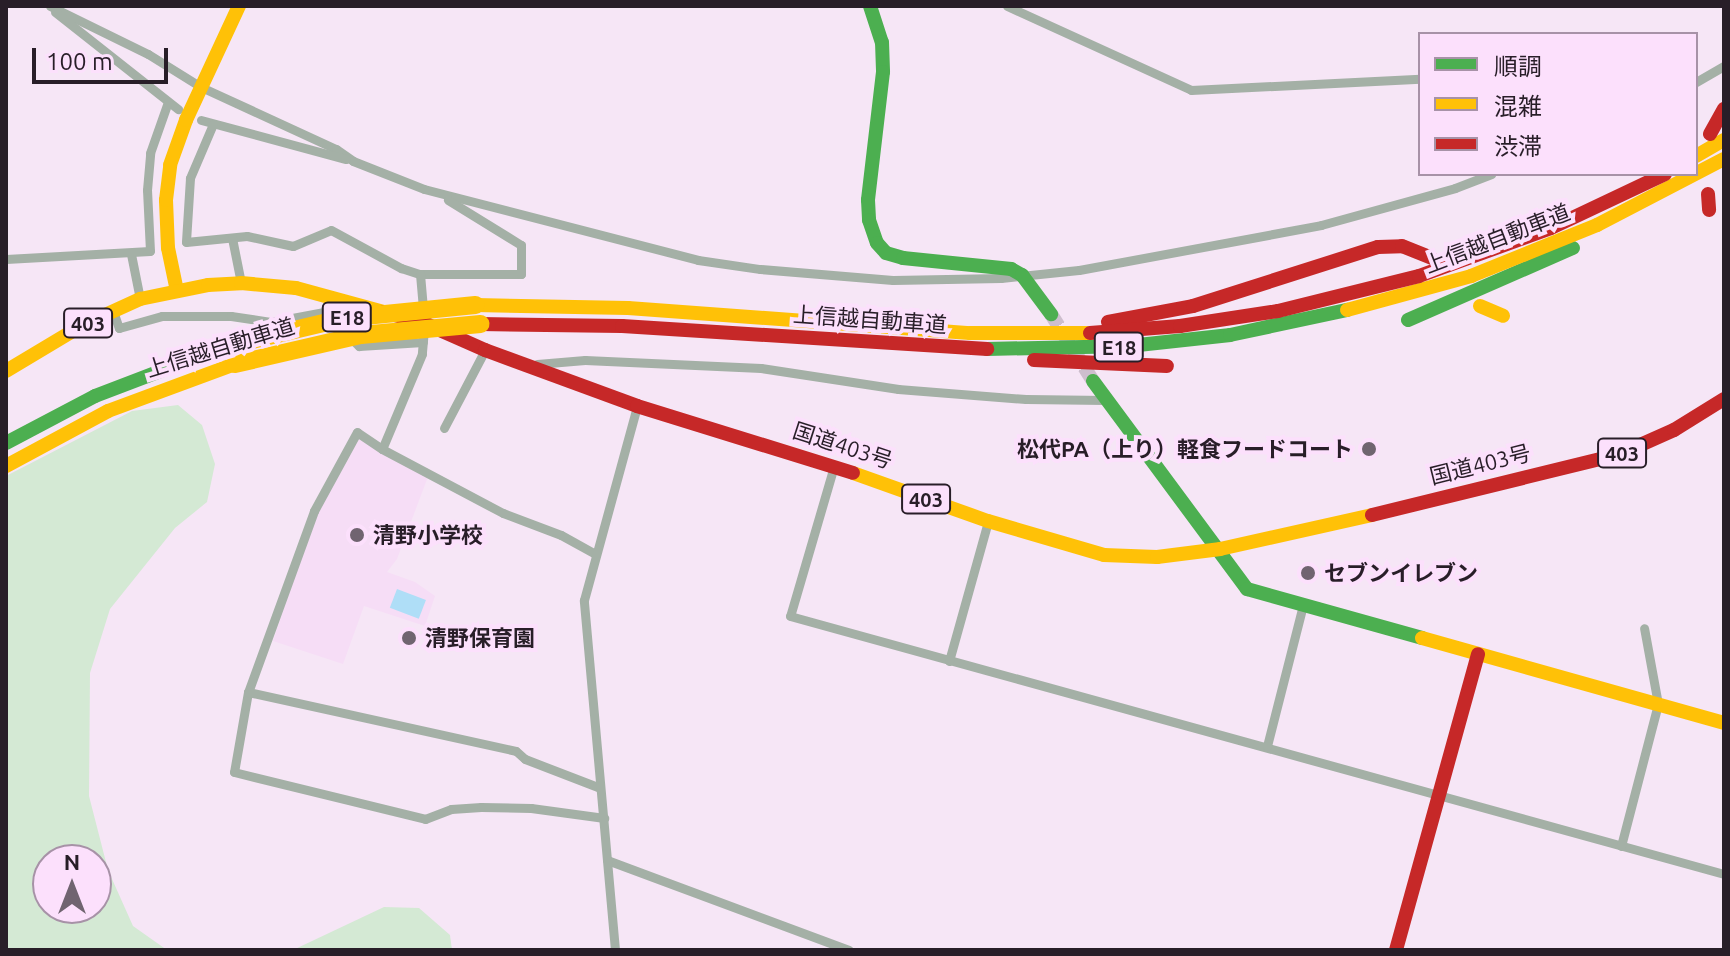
<!DOCTYPE html>
<meta charset="utf-8">
<style>
body{margin:0}
#map{position:relative;width:1730px;height:956px;overflow:hidden;background:#f6e6f6;font-family:Ubuntu,"Noto Sans JP",sans-serif}
div>[style]{position:absolute}
.built>*{inset:0;background:#f6ddf6}
.green>*{inset:0;background:#d4e9d4}
.water>*{inset:0;background:#afdef7;transform-origin:0 0}
.secondary-tunnel>*{height:14px;margin-top:-7px;transform-origin:0;background:repeating-linear-gradient(90deg,#cdbecd 0 14px,transparent 0 21px)}
.street>*{height:9px;margin:-4.5px;padding:0 4.5px;transform-origin:4.5px;border-radius:4.5px;background:#a4b0a6}
.fast>*{height:14px;margin:-7px;padding:0 7px;transform-origin:7px;border-radius:7px;background:#4caf50}
.slow>*{height:14px;margin:-7px;padding:0 7px;transform-origin:7px;border-radius:7px;background:#ffc107}
.jam>*{height:14px;margin:-7px;padding:0 7px;transform-origin:7px;border-radius:7px;background:#c62828}
.slow-bridge>*{height:18px;margin:-9px;padding:0 9px;transform-origin:9px;border-radius:9px;background:#ffc107}
.dots>*{width:22px;height:22px;translate:-50% -50%;box-sizing:border-box;border:4px solid #fce0fc;border-radius:50%}
span{translate:-50% -50%;white-space:nowrap;text-align:center;line-height:1.15;-webkit-text-stroke:8px #fce0fc;paint-order:stroke}
.shield-label span{padding:2px 6px;background:#fce0fc;border:2px solid;border-radius:6px;-webkit-text-stroke-width:0}
.shield-label{font-size:20px;color:#281e28;font-weight:700}
.street-label{font-size:22px;color:#281e28}
.poi-label{font-size:22px;color:#281e28;font-weight:700}
.right{translate:-100% -50%;text-align:right}
.left{translate:0 -50%;text-align:left}
.frame{position:absolute;inset:0;border:8px solid #281e28;pointer-events:none}
.legend{position:absolute;left:1418px;top:32px;width:280px;height:144px;box-sizing:border-box;background:#fce0fc;border:2px solid #a792a7;margin:0;padding:10px 14px;list-style:none;font-size:24px;color:#281e28}
.legend li{display:flex;align-items:center;gap:16px;height:40px}
.legend b{width:40px;border:2px solid #a792a7}
.north{position:absolute;left:32px;top:844px;width:80px;height:80px;box-sizing:border-box;background:#fce0fc;border:2px solid #a792a7;border-radius:50%;rotate:0deg;font-size:22px;font-weight:700;line-height:32px;text-align:center;color:#281e28}
.north::after{content:'';display:block;margin:auto;width:28px;height:36px;background:#706470;clip-path:polygon(50% 0,100% 100%,50% 72%,0 100%)}
.scale{position:absolute;left:32px;top:48px;width:136px;height:36px;box-sizing:border-box;border:4px solid #281e28;border-top:0;padding-left:10px;font-size:24px;line-height:28px;white-space:nowrap;color:#281e28;-webkit-text-stroke:6px #fce0fc;paint-order:stroke}
</style>
<div id="map">
<div class="built">
<div style="clip-path:polygon(359px 439px,429px 474px,397px 559px,387px 572px,415px 582px,435px 596px,425px 626px,364px 606px,343px 664px,273px 641px,316px 513px)"></div>
</div>
<div class="green">
<div style="clip-path:polygon(evenodd,178px 405px,202px 425px,215px 464px,207px 502px,175px 528px,110px 609px,90px 673px,89px 796px,108px 870px,133px 926px,167px 950px,6px 950px,6px 476px,132px 411px,178px 405px,48px 860px,96px 860px,96px 908px,48px 908px,48px 860px)"></div>
<div style="clip-path:polygon(384px 907px,419px 908px,450px 935px,452px 950px,293px 950px)"></div>
</div>
<div class="water">
<div style="left:397px;top:589px;width:31px;height:20px;rotate:21deg"></div>
</div>
<div class="secondary-tunnel">
<div style="left:1051px;top:314px;width:79px;rotate:57.9deg"></div>
</div>
<div class="street">
<div style="left:50px;top:6px;width:109px;rotate:26.1deg"></div>
<div style="left:148px;top:54px;width:62px;rotate:31.9deg"></div>
<div style="left:201px;top:87px;width:149px;rotate:24.7deg"></div>
<div style="left:336px;top:149px;width:21px;rotate:35deg"></div>
<div style="left:353px;top:161px;width:76px;rotate:21.5deg"></div>
<div style="left:424px;top:189px;width:283px;rotate:14.5deg"></div>
<div style="left:698px;top:260px;width:63px;rotate:8.3deg"></div>
<div style="left:760px;top:269px;width:133px;rotate:4.7deg"></div>
<div style="left:893px;top:280px;width:108px;rotate:-1.1deg"></div>
<div style="left:1001px;top:278px;width:78px;rotate:-5.9deg"></div>
<div style="left:1079px;top:270px;width:246px;rotate:-10.5deg"></div>
<div style="left:1321px;top:225px;width:139px;rotate:-15.4deg"></div>
<div style="left:1455px;top:188px;width:39px;rotate:-21deg"></div>
<div style="left:1007px;top:6px;width:202px;rotate:24.5deg"></div>
<div style="left:1191px;top:90px;width:229px;rotate:-2.8deg"></div>
<div style="left:55px;top:12px;width:157px;rotate:38.3deg"></div>
<div style="left:1696px;top:82px;width:32px;rotate:-30deg"></div>
<div style="left:201px;top:120px;width:150px;rotate:15.1deg"></div>
<div style="left:213px;top:124px;width:59px;rotate:113.1deg"></div>
<div style="left:190px;top:178px;width:64px;rotate:93.6deg"></div>
<div style="left:186px;top:242px;width:61px;rotate:-5.6deg"></div>
<div style="left:247px;top:236px;width:47px;rotate:12.3deg"></div>
<div style="left:293px;top:246px;width:41px;rotate:-22.8deg"></div>
<div style="left:331px;top:230px;width:80px;rotate:28.5deg"></div>
<div style="left:401px;top:268px;width:20px;rotate:18deg"></div>
<div style="left:420px;top:274px;width:101px"></div>
<div style="left:521px;top:274px;width:29px;rotate:-90deg"></div>
<div style="left:521px;top:245px;width:86px;rotate:-148.3deg"></div>
<div style="left:232px;top:238px;width:46px;rotate:78.7deg"></div>
<div style="left:131px;top:254px;width:46px;rotate:78.7deg"></div>
<div style="left:6px;top:259px;width:144px;rotate:-3.2deg"></div>
<div style="left:150px;top:251px;width:61px;rotate:-92.8deg"></div>
<div style="left:147px;top:190px;width:37px;rotate:-85deg"></div>
<div style="left:150px;top:153px;width:54px;rotate:-70.6deg"></div>
<div style="left:420px;top:274px;width:37px;rotate:85deg"></div>
<div style="left:113px;top:311px;width:18px;rotate:71deg"></div>
<div style="left:119px;top:328px;width:45px;rotate:-15.6deg"></div>
<div style="left:162px;top:316px;width:69px"></div>
<div style="left:231px;top:316px;width:40px;rotate:8.5deg"></div>
<div style="left:271px;top:322px;width:54px;rotate:-10.7deg"></div>
<div style="left:324px;top:312px;width:49px;rotate:44.2deg"></div>
<div style="left:359px;top:346px;width:64px;rotate:-3.6deg"></div>
<div style="left:424px;top:329px;width:25px;rotate:95deg"></div>
<div style="left:422px;top:354px;width:103px;rotate:112.8deg"></div>
<div style="left:382px;top:449px;width:137px;rotate:27.9deg"></div>
<div style="left:503px;top:513px;width:62px;rotate:20.8deg"></div>
<div style="left:561px;top:535px;width:38px;rotate:29deg"></div>
<div style="left:537px;top:364px;width:48px;rotate:-4.8deg"></div>
<div style="left:585px;top:360px;width:176px;rotate:2.6deg"></div>
<div style="left:761px;top:368px;width:139px;rotate:8.7deg"></div>
<div style="left:898px;top:389px;width:128px;rotate:4.5deg"></div>
<div style="left:1026px;top:399px;width:79px;rotate:0.7deg"></div>
<div style="left:444px;top:428px;width:88px;rotate:-62.3deg"></div>
<div style="left:382px;top:449px;width:30px;rotate:-146deg"></div>
<div style="left:357px;top:432px;width:90px;rotate:118.6deg"></div>
<div style="left:314px;top:511px;width:193px;rotate:110deg"></div>
<div style="left:248px;top:692px;width:81px;rotate:99.9deg"></div>
<div style="left:234px;top:772px;width:197px;rotate:13.8deg"></div>
<div style="left:425px;top:819px;width:28px;rotate:-21deg"></div>
<div style="left:451px;top:809px;width:30px;rotate:-4deg"></div>
<div style="left:481px;top:807px;width:50px;rotate:1.1deg"></div>
<div style="left:531px;top:808px;width:74px;rotate:7.8deg"></div>
<div style="left:834px;top:466px;width:156px;rotate:106.3deg"></div>
<div style="left:790px;top:616px;width:969px;rotate:15.44deg"></div>
<div style="left:949px;top:661px;width:145px;rotate:-74.4deg"></div>
<div style="left:248px;top:692px;width:274px;rotate:12.4deg"></div>
<div style="left:516px;top:751px;width:12px;rotate:42deg"></div>
<div style="left:525px;top:759px;width:80px;rotate:21.1deg"></div>
<div style="left:1267px;top:746px;width:146px;rotate:-75.7deg"></div>
<div style="left:1621px;top:846px;width:147px;rotate:-75.4deg"></div>
<div style="left:1658px;top:704px;width:77px;rotate:-100.4deg"></div>
<div style="left:607px;top:860px;width:258px;rotate:20.4deg"></div>
<div style="left:615px;top:950px;width:351px;rotate:-95.1deg"></div>
<div style="left:584px;top:600px;width:201px;rotate:-74.7deg"></div>
</div>
<div class="fast">
<div style="left:870px;top:6px;width:38px;rotate:72deg"></div>
<div style="left:882px;top:42px;width:30px;rotate:88deg"></div>
<div style="left:883px;top:72px;width:129px;rotate:96.7deg"></div>
<div style="left:868px;top:200px;width:20px;rotate:87deg"></div>
<div style="left:869px;top:220px;width:24px;rotate:71deg"></div>
<div style="left:877px;top:243px;width:13px;rotate:48deg"></div>
<div style="left:886px;top:253px;width:18px;rotate:16deg"></div>
<div style="left:903px;top:258px;width:109px;rotate:5.8deg"></div>
<div style="left:1011px;top:269px;width:13px;rotate:29deg"></div>
<div style="left:1022px;top:275px;width:49px;rotate:53.4deg"></div>
<div style="left:1408px;top:320px;width:180px;rotate:-23.6deg"></div>
<div style="left:987px;top:349px;width:142px;rotate:-1.2deg"></div>
<div style="left:1129px;top:346px;width:102px;rotate:-6.2deg"></div>
<div style="left:1230px;top:335px;width:120px;rotate:-12.1deg"></div>
<div style="left:1093px;top:381px;width:259px;rotate:53.5deg"></div>
<div style="left:1247px;top:589px;width:182px;rotate:15.6deg"></div>
<div style="left:6px;top:443px;width:101px;rotate:-27.8deg"></div>
<div style="left:95px;top:396px;width:137px;rotate:-20.9deg"></div>
</div>
<div class="slow">
<div style="left:1696px;top:156px;width:32px;rotate:-30deg"></div>
<div style="left:177px;top:291px;width:44px;rotate:-101.8deg"></div>
<div style="left:168px;top:248px;width:48px;rotate:-92.4deg"></div>
<div style="left:166px;top:200px;width:35px;rotate:-83deg"></div>
<div style="left:170px;top:165px;width:48px;rotate:-70.4deg"></div>
<div style="left:186px;top:120px;width:126px;rotate:-65.1deg"></div>
<div style="left:475px;top:305px;width:153px;rotate:1.1deg"></div>
<div style="left:628px;top:308px;width:343px;rotate:4.2deg"></div>
<div style="left:970px;top:333px;width:120px"></div>
<div style="left:1480px;top:306px;width:25px;rotate:23deg"></div>
<div style="left:1347px;top:310px;width:129px;rotate:-15.3deg"></div>
<div style="left:1471px;top:276px;width:136px;rotate:-22deg"></div>
<div style="left:1597px;top:225px;width:143px;rotate:-27.5deg"></div>
<div style="left:6px;top:371px;width:90px;rotate:-30.9deg"></div>
<div style="left:83px;top:325px;width:63px;rotate:-24.5deg"></div>
<div style="left:140px;top:299px;width:69px;rotate:-11.6deg"></div>
<div style="left:208px;top:285px;width:33px;rotate:-3deg"></div>
<div style="left:241px;top:283px;width:55px;rotate:5.2deg"></div>
<div style="left:296px;top:288px;width:91px;rotate:15.3deg"></div>
<div style="left:6px;top:466px;width:116px;rotate:-28.3deg"></div>
<div style="left:108px;top:411px;width:135px;rotate:-20.3deg"></div>
<div style="left:853px;top:473px;width:143px;rotate:19.6deg"></div>
<div style="left:988px;top:521px;width:121px;rotate:16.3deg"></div>
<div style="left:1104px;top:555px;width:53px;rotate:2.2deg"></div>
<div style="left:1157px;top:557px;width:64px;rotate:-7.2deg"></div>
<div style="left:1220px;top:549px;width:156px;rotate:-12.6deg"></div>
<div style="left:1422px;top:638px;width:314px;rotate:15.7deg"></div>
</div>
<div class="jam">
<div style="left:1710px;top:134px;width:29px;rotate:-61deg"></div>
<div style="left:1708px;top:194px;width:16px;rotate:86deg"></div>
<div style="left:384px;top:312px;width:41px;rotate:15.4deg"></div>
<div style="left:424px;top:323px;width:67px;rotate:23.9deg"></div>
<div style="left:485px;top:350px;width:162px;rotate:20.2deg"></div>
<div style="left:637px;top:406px;width:226px;rotate:17.2deg"></div>
<div style="left:1108px;top:322px;width:86px;rotate:-10.7deg"></div>
<div style="left:1193px;top:306px;width:194px;rotate:-17.7deg"></div>
<div style="left:1378px;top:247px;width:24px;rotate:-2deg"></div>
<div style="left:1402px;top:246px;width:31px;rotate:22deg"></div>
<div style="left:480px;top:324px;width:142px;rotate:0.8deg"></div>
<div style="left:622px;top:326px;width:366px;rotate:3.6deg"></div>
<div style="left:1090px;top:333px;width:90px;rotate:-4.4deg"></div>
<div style="left:1180px;top:326px;width:99px;rotate:-8.7deg"></div>
<div style="left:1278px;top:311px;width:145px;rotate:-13.9deg"></div>
<div style="left:1419px;top:276px;width:140px;rotate:-20deg"></div>
<div style="left:1551px;top:228px;width:126px;rotate:-25.3deg"></div>
<div style="left:1034px;top:360px;width:133px;rotate:2.6deg"></div>
<div style="left:1372px;top:515px;width:255px;rotate:-13.8deg"></div>
<div style="left:1620px;top:454px;width:59px;rotate:-24deg"></div>
<div style="left:1674px;top:430px;width:59px;rotate:-31.8deg"></div>
<div style="left:1396px;top:950px;width:307px;rotate:-74.5deg"></div>
</div>
<div class="slow-bridge">
<div style="left:223px;top:347px;width:125px;rotate:-13.4deg"></div>
<div style="left:345px;top:318px;width:131px;rotate:-5.7deg"></div>
<div style="left:235px;top:364px;width:129px;rotate:-13deg"></div>
<div style="left:361px;top:335px;width:120px;rotate:-5.3deg"></div>
</div>
<div class="dots">
<div style="left:1369px;top:449px;background:#706470"></div>
<div style="left:357px;top:535px;background:#706470"></div>
<div style="left:1308px;top:573px;background:#706470"></div>
<div style="left:409px;top:638px;background:#706470"></div>
</div>
<div class="shield-label">
<span style="left:347px;top:317px">E18</span>
<span style="left:88px;top:323px">403</span>
<span style="left:1119px;top:347px">E18</span>
<span style="left:1622px;top:453px">403</span>
<span style="left:926px;top:499px">403</span>
</div>
<div class="street-label">
<span style="left:1497px;top:238px;rotate:-21deg">上信越自動車道</span>
<span style="left:870px;top:319px;rotate:4deg">上信越自動車道</span>
<span style="left:220px;top:347px;rotate:-17deg">上信越自動車道</span>
<span style="left:843px;top:445px;rotate:18deg">国道403号</span>
<span style="left:1480px;top:464px;rotate:-14deg">国道403号</span>
</div>
<div class="poi-label">
<span class="right" style="left:1353px;top:449px">松代PA（上り）軽食フードコート</span>
<span class="left" style="left:373px;top:535px">清野小学校</span>
<span class="left" style="left:1324px;top:573px">セブンイレブン</span>
<span class="left" style="left:425px;top:638px">清野保育園</span>
</div>
<div class="frame"></div>
<ul class="legend">
<li><b style="height:10px;background:#4caf50"></b>順調</li>
<li><b style="height:10px;background:#ffc107"></b>混雑</li>
<li><b style="height:10px;background:#c62828"></b>渋滞</li>
</ul>
<div class="north">N</div>
<div class="scale">100 m</div>
</div>
